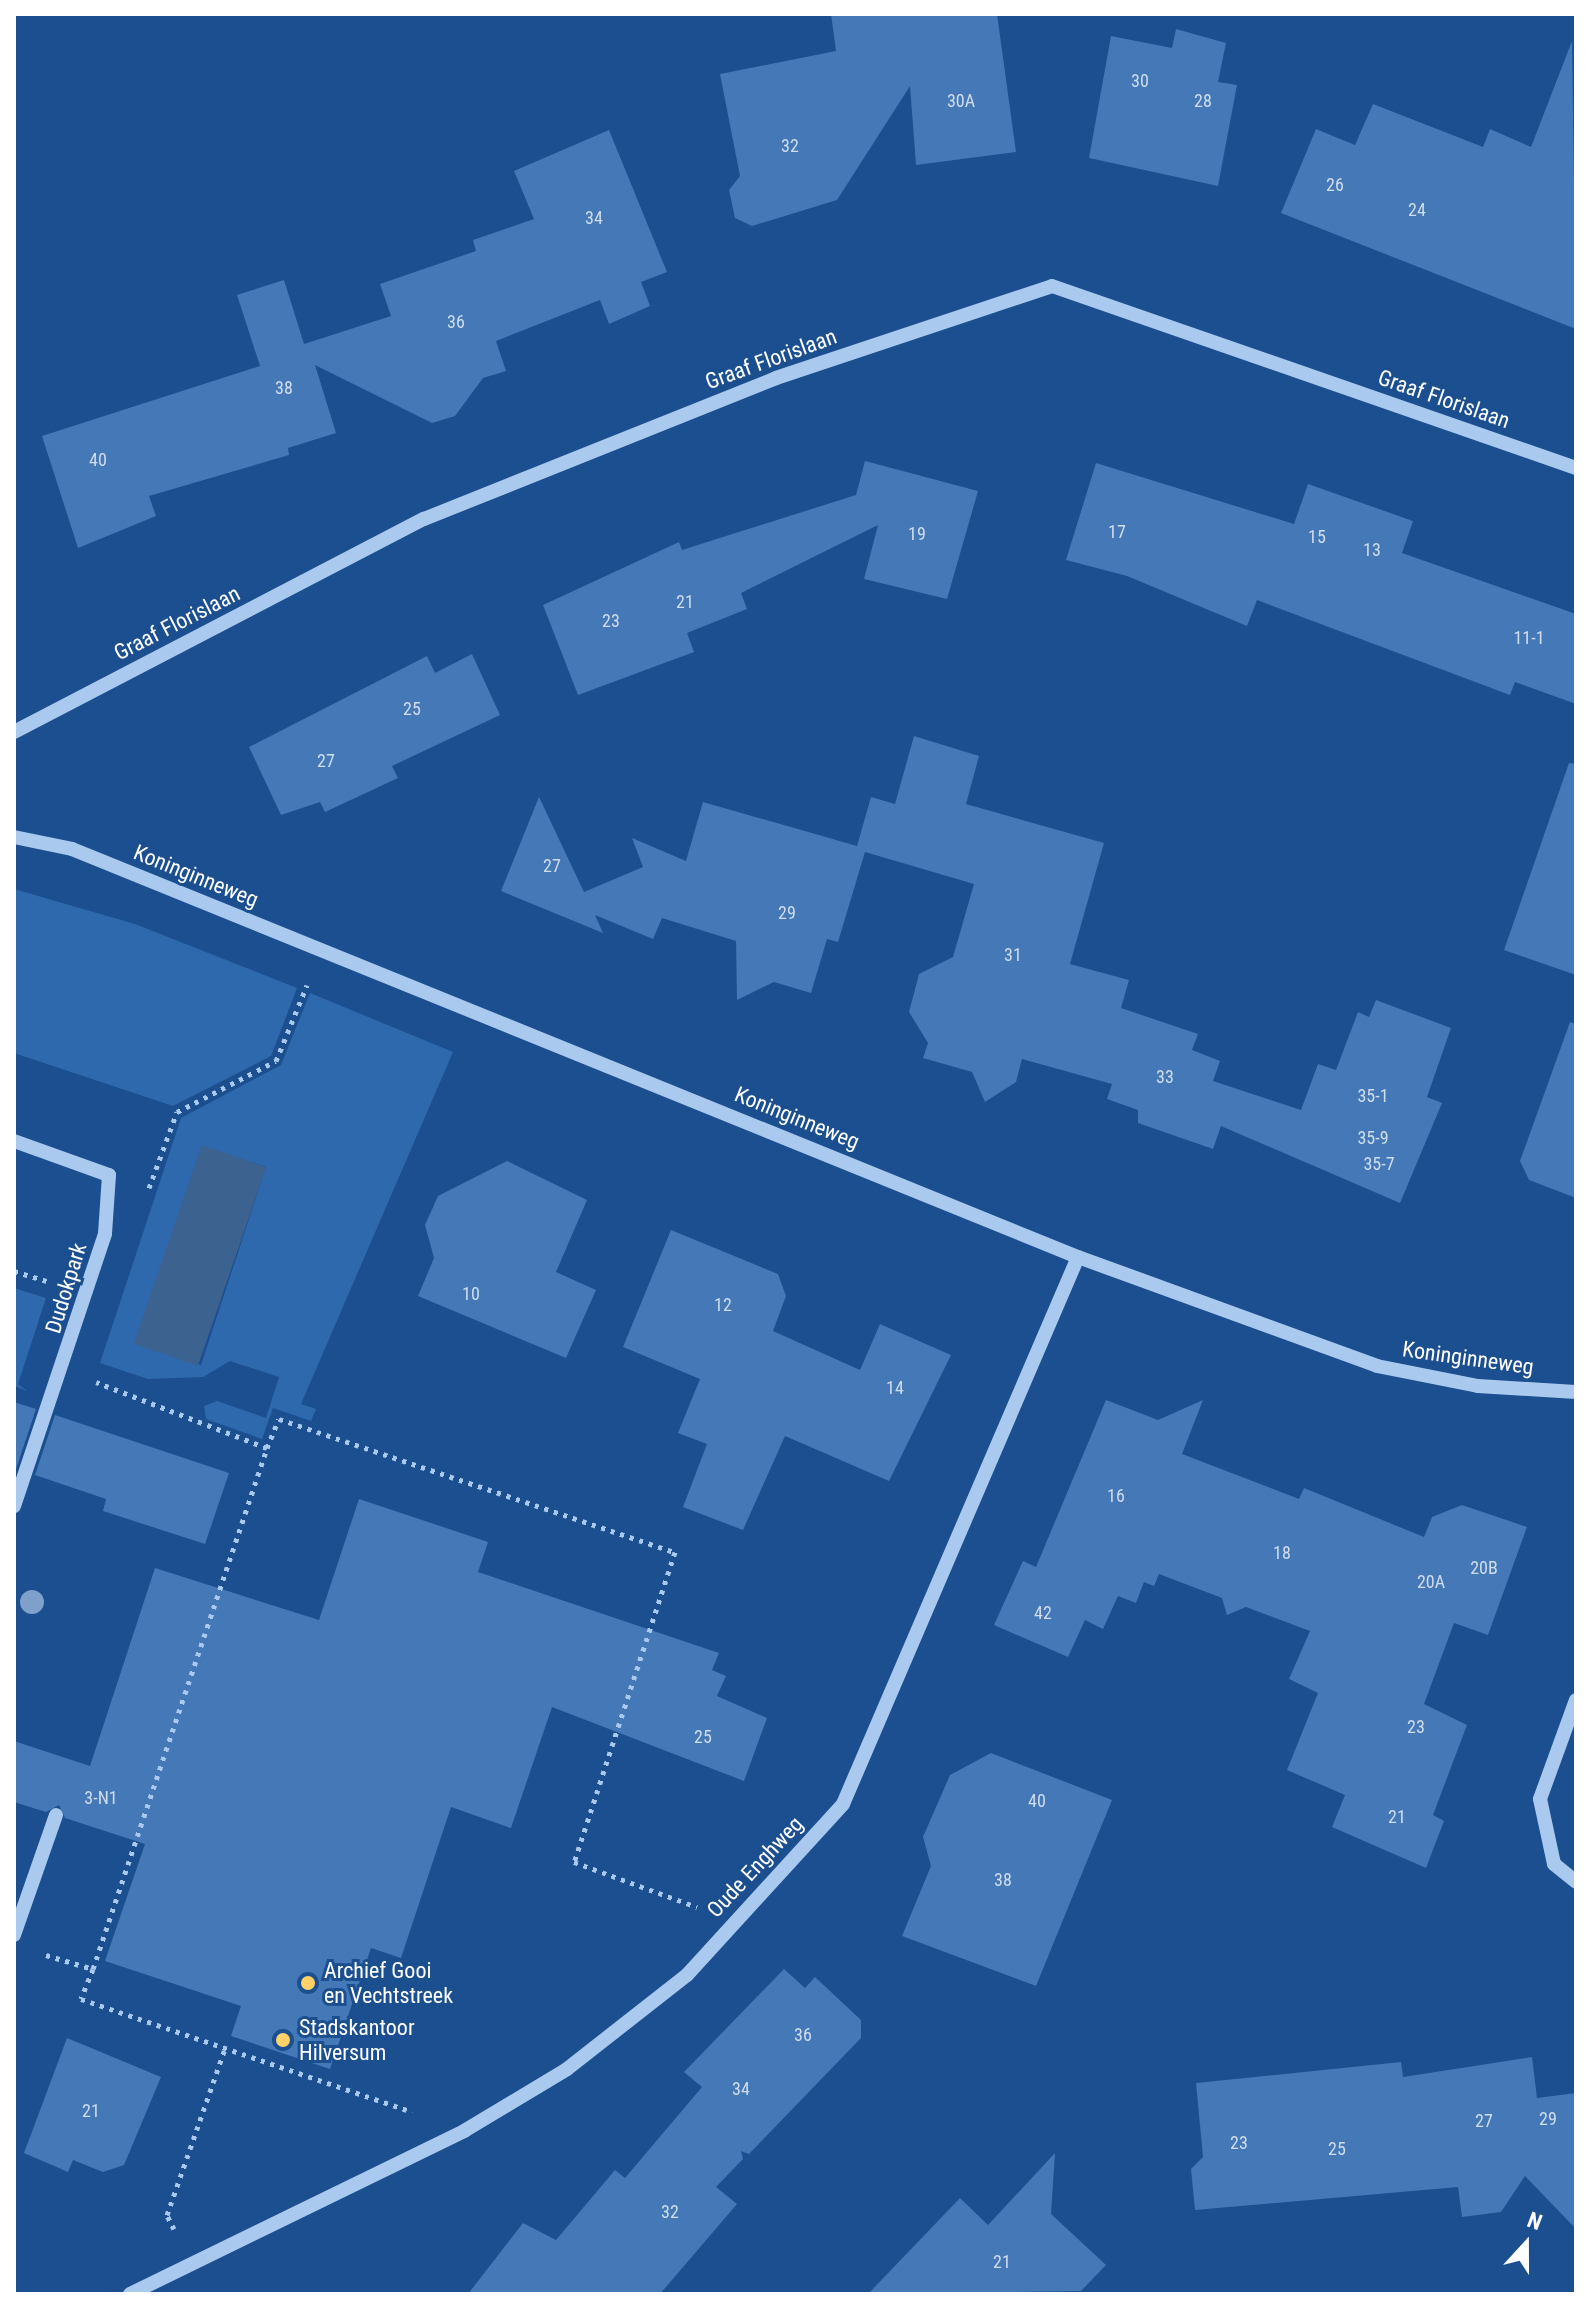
<!DOCTYPE html>
<style>
body{margin:0}
#map{position:relative;width:1590px;height:2308px;overflow:hidden;background:#1b4f8f;font-family:"Roboto Condensed",sans-serif}
div>[style]{position:absolute}
.green>*{inset:0;background:#2e69ad}
.water>*{inset:0;background:#3c6290;transform-origin:0 0}
.building>*{inset:0;background:#4478b7}
.path>*{height:5px;margin-top:-2.5px;transform-origin:0;background:repeating-linear-gradient(90deg,#a9c9ee 0 4px,transparent 0 10px)}
.minor>*{height:14px;margin:-7px;padding:0 7px;transform-origin:7px;border-radius:7px;background:#a9c9ee}
.trees>*{width:24px;height:24px;margin:-12px;border-radius:50%;background:#7ea0ca}
.dots>*{width:22px;height:22px;translate:-50% -50%;box-sizing:border-box;border:4px solid #1b4f8f;border-radius:50%}
span{translate:-50% -50%;white-space:nowrap;text-align:center;line-height:1.15;-webkit-text-stroke:6px #1b4f8f;paint-order:stroke}
.number-label{font-size:18px;color:#d0dded}
.number-label span{-webkit-text-stroke-width:0}
.street-label{font-size:22px;color:#fff}
.poi-label{font-size:22px;color:#fff}
.left{translate:0 -50%;text-align:left}
.frame{position:absolute;inset:0;border:16px solid #fff;pointer-events:none}
.north{position:absolute;left:1486px;top:2204px;width:80px;height:80px;-webkit-text-stroke:6px #1b4f8f;paint-order:stroke;rotate:21deg;font-size:22px;font-weight:700;line-height:32px;text-align:center;color:#fff}
.north::after{content:'';display:block;margin:auto;width:28px;height:36px;background:#fff;clip-path:polygon(50% 0,100% 100%,50% 72%,0 100%)}
</style>
<div id="map">
<div class="green">
<div style="clip-path:polygon(14px 889px,135px 924px,297px 988px,271px 1056px,173px 1106px,14px 1053px)"></div>
<div style="clip-path:polygon(evenodd,310px 993px,453px 1052px,301px 1404px,316px 1409px,311px 1421px,273px 1408px,262px 1439px,206px 1419px,204px 1406px,217px 1401px,266px 1418px,279px 1377px,230px 1361px,203px 1377px,148px 1379px,100px 1363px,181px 1118px,281px 1065px,310px 993px,202px 1146px,266px 1167px,201px 1365px,136px 1343px,202px 1146px)"></div>
<div style="clip-path:polygon(14px 1288px,46px 1298px,18px 1384px,27px 1391px,14px 1386px)"></div>
</div>
<div class="water">
<div style="left:202px;top:1145px;width:68px;height:210px;rotate:19deg"></div>
</div>
<div class="building">
<div style="clip-path:polygon(831px 14px,997px 14px,1016px 152px,916px 165px,910px 86px,837px 200px,752px 226px,735px 218px,729px 190px,740px 176px,720px 74px,836px 51px)"></div>
<div style="clip-path:polygon(1176px 29px,1226px 43px,1218px 82px,1237px 85px,1218px 186px,1089px 158px,1111px 36px,1172px 48px)"></div>
<div style="clip-path:polygon(1572px 41px,1576px 329px,1281px 213px,1316px 129px,1355px 145px,1373px 104px,1483px 147px,1490px 129px,1531px 147px)"></div>
<div style="clip-path:polygon(609px 130px,667px 272px,641px 282px,650px 306px,609px 324px,600px 300px,496px 341px,506px 371px,483px 378px,455px 416px,432px 423px,315px 365px,336px 433px,288px 448px,289px 455px,149px 496px,156px 516px,78px 548px,42px 436px,260px 366px,237px 295px,284px 280px,304px 344px,391px 316px,380px 284px,476px 251px,473px 240px,534px 219px,514px 171px)"></div>
<div style="clip-path:polygon(865px 461px,978px 491px,947px 599px,864px 579px,878px 525px,741px 593px,747px 609px,687px 633px,694px 652px,578px 695px,543px 605px,679px 542px,682px 550px,856px 495px)"></div>
<div style="clip-path:polygon(1096px 463px,1294px 524px,1308px 484px,1413px 521px,1402px 553px,1576px 614px,1576px 704px,1515px 682px,1510px 695px,1257px 600px,1247px 626px,1127px 576px,1066px 560px)"></div>
<div style="clip-path:polygon(472px 654px,500px 715px,392px 766px,398px 778px,325px 812px,320px 802px,281px 815px,249px 747px,427px 656px,435px 673px)"></div>
<div style="clip-path:polygon(914px 736px,979px 756px,966px 804px,1104px 843px,1070px 964px,1129px 980px,1121px 1008px,1198px 1034px,1192px 1050px,1220px 1061px,1213px 1081px,1301px 1110px,1318px 1064px,1336px 1070px,1358px 1012px,1369px 1017px,1376px 1000px,1451px 1028px,1427px 1097px,1442px 1103px,1400px 1203px,1221px 1126px,1213px 1149px,1138px 1123px,1138px 1110px,1107px 1099px,1112px 1084px,1022px 1059px,1016px 1082px,985px 1102px,972px 1072px,923px 1058px,928px 1043px,909px 1012px,919px 974px,953px 957px,974px 884px,865px 852px,838px 942px,827px 939px,811px 993px,774px 982px,737px 1000px,736px 941px,662px 918px,653px 939px,595px 915px,603px 933px,501px 891px,539px 797px,584px 892px,643px 867px,632px 838px,686px 861px,703px 802px,857px 846px,871px 797px,895px 804px)"></div>
<div style="clip-path:polygon(1569px 763px,1576px 764px,1576px 975px,1504px 950px)"></div>
<div style="clip-path:polygon(1570px 1022px,1576px 1024px,1576px 1198px,1529px 1180px,1520px 1161px)"></div>
<div style="clip-path:polygon(507px 1161px,587px 1200px,556px 1272px,596px 1290px,566px 1358px,418px 1296px,434px 1258px,425px 1225px,438px 1196px)"></div>
<div style="clip-path:polygon(671px 1230px,778px 1274px,786px 1296px,773px 1331px,860px 1370px,880px 1324px,951px 1355px,889px 1481px,785px 1436px,743px 1530px,683px 1507px,707px 1444px,678px 1433px,700px 1379px,623px 1347px)"></div>
<div style="clip-path:polygon(1106px 1400px,1158px 1420px,1203px 1400px,1182px 1454px,1299px 1499px,1304px 1488px,1424px 1537px,1432px 1517px,1462px 1505px,1527px 1527px,1488px 1635px,1454px 1623px,1424px 1704px,1467px 1725px,1433px 1815px,1444px 1821px,1426px 1868px,1332px 1827px,1345px 1795px,1287px 1770px,1318px 1693px,1289px 1679px,1310px 1631px,1246px 1607px,1227px 1615px,1222px 1598px,1159px 1574px,1154px 1586px,1144px 1582px,1136px 1603px,1118px 1596px,1103px 1629px,1085px 1620px,1068px 1657px,994px 1625px,1023px 1561px,1036px 1567px)"></div>
<div style="clip-path:polygon(14px 1402px,36px 1409px,16px 1469px,14px 1468px)"></div>
<div style="clip-path:polygon(55px 1415px,229px 1473px,205px 1544px,103px 1511px,106px 1499px,35px 1475px)"></div>
<div style="clip-path:polygon(359px 1499px,488px 1542px,478px 1572px,719px 1653px,712px 1670px,726px 1676px,717px 1696px,767px 1718px,744px 1781px,552px 1707px,511px 1828px,451px 1807px,401px 1958px,371px 1948px,330px 2069px,231px 2036px,241px 2006px,105px 1961px,145px 1844px,65px 1818px,59px 1805px,46px 1812px,14px 1802px,14px 1741px,90px 1766px,155px 1568px,319px 1620px)"></div>
<div style="clip-path:polygon(991px 1753px,1112px 1800px,1036px 1986px,902px 1936px,931px 1866px,923px 1837px,950px 1775px)"></div>
<div style="clip-path:polygon(784px 1969px,805px 1988px,815px 1977px,861px 2020px,861px 2038px,749px 2154px,741px 2151px,743px 2159px,716px 2187px,737px 2204px,660px 2294px,468px 2294px,523px 2223px,556px 2240px,615px 2170px,625px 2178px,702px 2087px,684px 2072px)"></div>
<div style="clip-path:polygon(67px 2038px,161px 2077px,124px 2165px,103px 2172px,73px 2160px,68px 2172px,24px 2153px)"></div>
<div style="clip-path:polygon(1532px 2057px,1537px 2098px,1576px 2093px,1576px 2229px,1525px 2176px,1501px 2212px,1462px 2217px,1458px 2187px,1195px 2210px,1191px 2169px,1203px 2157px,1196px 2083px,1401px 2062px,1403px 2077px)"></div>
<div style="clip-path:polygon(1055px 2153px,1051px 2214px,1106px 2265px,1081px 2291px,868px 2294px,960px 2198px,988px 2225px)"></div>
</div>
<div class="path">
<div style="left:149px;top:1188px;width:81px;rotate:-69.8deg"></div>
<div style="left:177px;top:1112px;width:111px;rotate:-27.3deg"></div>
<div style="left:276px;top:1061px;width:82px;rotate:-67.8deg"></div>
<div style="left:14px;top:1271px;width:39px;rotate:17deg"></div>
<div style="left:267px;top:1448px;width:31px;rotate:-68deg"></div>
<div style="left:279px;top:1419px;width:418px;rotate:18.6deg"></div>
<div style="left:675px;top:1552px;width:326px;rotate:108deg"></div>
<div style="left:574px;top:1862px;width:131px;rotate:20.1deg"></div>
<div style="left:46px;top:1955px;width:49px;rotate:16.6deg"></div>
<div style="left:93px;top:1969px;width:549px;rotate:-71.53deg"></div>
<div style="left:267px;top:1448px;width:183px;rotate:-158.9deg"></div>
<div style="left:93px;top:1969px;width:32px;rotate:112deg"></div>
<div style="left:81px;top:1999px;width:350px;rotate:18.8deg"></div>
<div style="left:174px;top:2229px;width:16px;rotate:-117deg"></div>
<div style="left:167px;top:2215px;width:179px;rotate:-70.8deg"></div>
</div>
<div class="minor">
<div style="left:14px;top:732px;width:462px;rotate:-27.5deg"></div>
<div style="left:424px;top:519px;width:379px;rotate:-21.8deg"></div>
<div style="left:776px;top:378px;width:291px;rotate:-18.4deg"></div>
<div style="left:1052px;top:286px;width:555px;rotate:19.15deg"></div>
<div style="left:14px;top:837px;width:59px;rotate:11.7deg"></div>
<div style="left:72px;top:849px;width:1086px;rotate:22.08deg"></div>
<div style="left:1078px;top:1257px;width:318px;rotate:20deg"></div>
<div style="left:1377px;top:1366px;width:103px;rotate:11.2deg"></div>
<div style="left:1478px;top:1386px;width:98px;rotate:3.5deg"></div>
<div style="left:14px;top:1141px;width:101px;rotate:19.7deg"></div>
<div style="left:109px;top:1175px;width:59px;rotate:93.9deg"></div>
<div style="left:105px;top:1234px;width:287px;rotate:108.5deg"></div>
<div style="left:1576px;top:1700px;width:105px;rotate:110deg"></div>
<div style="left:1540px;top:1799px;width:66px;rotate:77.8deg"></div>
<div style="left:1554px;top:1864px;width:28px;rotate:39deg"></div>
<div style="left:14px;top:1935px;width:127px;rotate:-70.7deg"></div>
<div style="left:130px;top:2294px;width:372px;rotate:-26deg"></div>
<div style="left:464px;top:2131px;width:120px;rotate:-31deg"></div>
<div style="left:567px;top:2069px;width:152px;rotate:-38.1deg"></div>
<div style="left:687px;top:1975px;width:231px;rotate:-47.6deg"></div>
<div style="left:843px;top:1804px;width:595px;rotate:-66.75deg"></div>
</div>
<div class="trees">
<div style="left:32px;top:1602px"></div>
</div>
<div class="dots">
<div style="left:308px;top:1983px;background:#ffd166"></div>
<div style="left:283px;top:2040px;background:#ffd166"></div>
</div>
<div class="number-label">
<span style="left:1140px;top:81px">30</span>
<span style="left:961px;top:101px">30A</span>
<span style="left:1203px;top:101px">28</span>
<span style="left:790px;top:146px">32</span>
<span style="left:1335px;top:185px">26</span>
<span style="left:1417px;top:210px">24</span>
<span style="left:594px;top:218px">34</span>
<span style="left:456px;top:322px">36</span>
<span style="left:284px;top:388px">38</span>
<span style="left:98px;top:460px">40</span>
<span style="left:1117px;top:532px">17</span>
<span style="left:917px;top:534px">19</span>
<span style="left:1317px;top:537px">15</span>
<span style="left:1372px;top:550px">13</span>
<span style="left:685px;top:602px">21</span>
<span style="left:611px;top:621px">23</span>
<span style="left:1529px;top:638px">11-1</span>
<span style="left:412px;top:709px">25</span>
<span style="left:326px;top:761px">27</span>
<span style="left:552px;top:866px">27</span>
<span style="left:787px;top:913px">29</span>
<span style="left:1013px;top:955px">31</span>
<span style="left:1165px;top:1077px">33</span>
<span style="left:1373px;top:1096px">35-1</span>
<span style="left:1373px;top:1138px">35-9</span>
<span style="left:1379px;top:1164px">35-7</span>
<span style="left:471px;top:1294px">10</span>
<span style="left:723px;top:1305px">12</span>
<span style="left:895px;top:1388px">14</span>
<span style="left:1116px;top:1496px">16</span>
<span style="left:1282px;top:1553px">18</span>
<span style="left:1484px;top:1568px">20B</span>
<span style="left:1431px;top:1582px">20A</span>
<span style="left:1043px;top:1613px">42</span>
<span style="left:1416px;top:1727px">23</span>
<span style="left:703px;top:1737px">25</span>
<span style="left:101px;top:1798px">3-N1</span>
<span style="left:1037px;top:1801px">40</span>
<span style="left:1397px;top:1817px">21</span>
<span style="left:1003px;top:1880px">38</span>
<span style="left:803px;top:2035px">36</span>
<span style="left:741px;top:2089px">34</span>
<span style="left:91px;top:2111px">21</span>
<span style="left:1548px;top:2119px">29</span>
<span style="left:1484px;top:2121px">27</span>
<span style="left:1239px;top:2143px">23</span>
<span style="left:1337px;top:2149px">25</span>
<span style="left:670px;top:2212px">32</span>
<span style="left:1002px;top:2262px">21</span>
</div>
<div class="street-label">
<span style="left:771px;top:359px;rotate:-20deg">Graaf Florislaan</span>
<span style="left:1444px;top:399px;rotate:19deg">Graaf Florislaan</span>
<span style="left:177px;top:623px;rotate:-27deg">Graaf Florislaan</span>
<span style="left:196px;top:876px;rotate:22deg">Koninginneweg</span>
<span style="left:797px;top:1118px;rotate:22deg">Koninginneweg</span>
<span style="left:66px;top:1288px;rotate:-73deg">Dudokpark</span>
<span style="left:1468px;top:1358px;rotate:8deg">Koninginneweg</span>
<span style="left:755px;top:1867px;rotate:-47deg">Oude Enghweg</span>
</div>
<div class="poi-label">
<span class="left" style="left:324px;top:1983px">Archief Gooi<br>en Vechtstreek</span>
<span class="left" style="left:299px;top:2040px">Stadskantoor<br>Hilversum</span>
</div>
<div class="frame"></div>
<div class="north">N</div>
</div>
